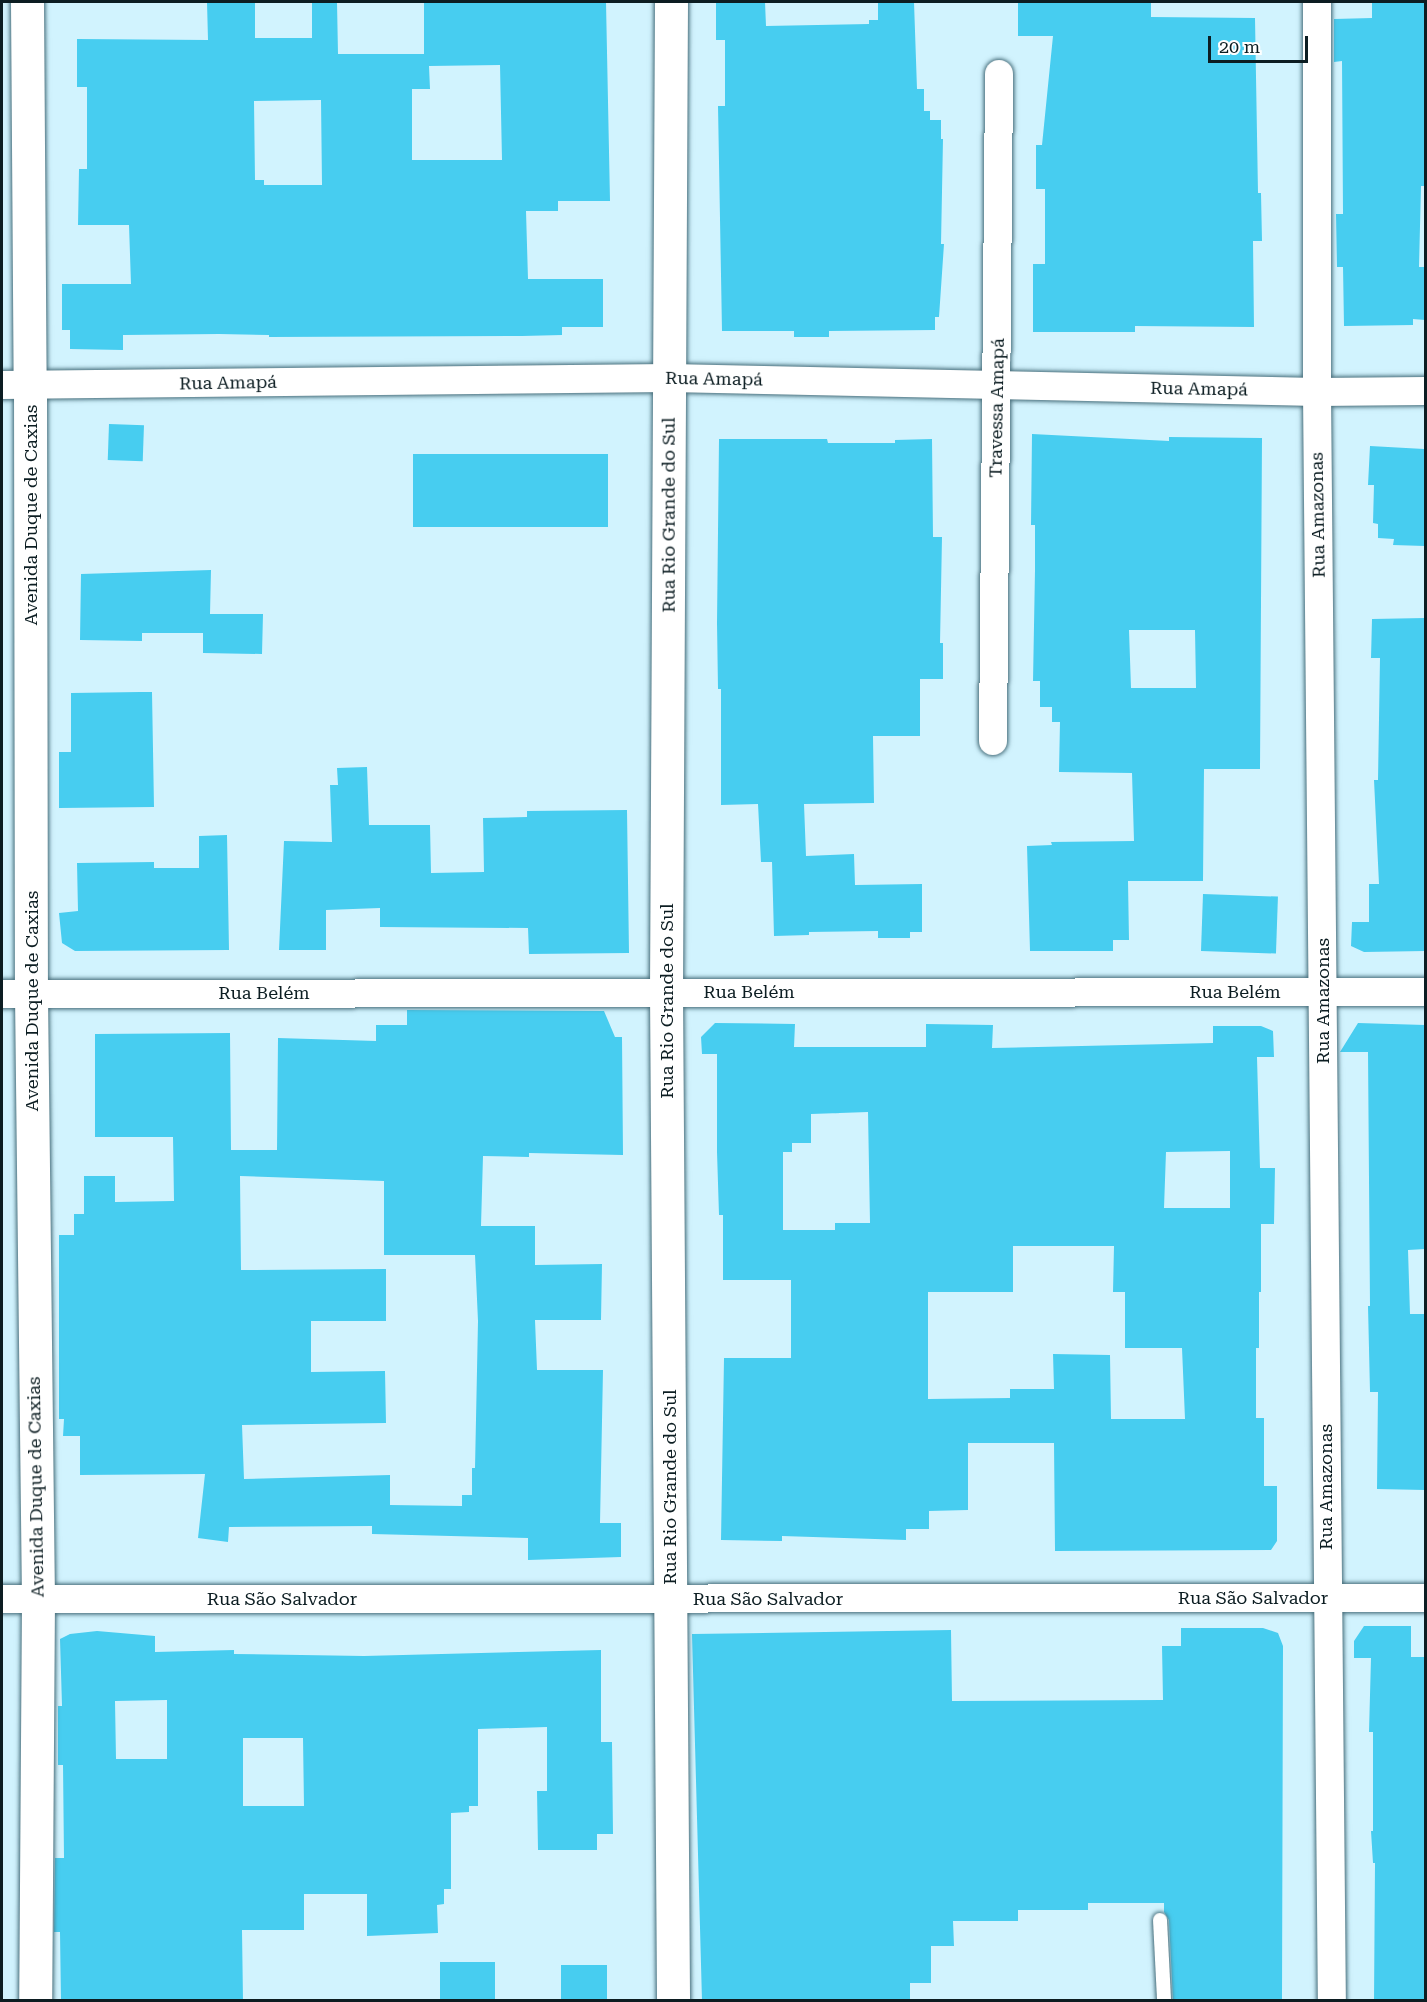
<!DOCTYPE html>
<meta charset="utf-8">
<style>
body{margin:0}
#map{position:relative;width:1427px;height:2002px;overflow:hidden;background:#d1f3fe;font-family:"Roboto Serif",serif}
div>[style]{position:absolute}
.building>*{inset:0;background:#47cdf0;transform-origin:0 0}
.roads{filter:drop-shadow(0 0 2px #486f7c) drop-shadow(0 0 2px #486f7c)}
.lane>*{height:14px;margin:-7px;padding:0 7px;transform-origin:7px;border-radius:7px;background:#fff}
.street>*{height:28px;margin:-14px;padding:0 14px;transform-origin:14px;border-radius:14px;background:#fff}
.secondary>*{height:33px;margin:-16.5px;padding:0 16.5px;transform-origin:16.5px;border-radius:16.5px;background:#fff}
span{translate:-50% -50%;white-space:nowrap;text-align:center;line-height:1.15;-webkit-text-stroke:4.5px #fff;paint-order:stroke}
.street-label{font-size:18px;color:#0c1d22}
.frame{position:absolute;inset:0;border:3px solid #0c1d22;pointer-events:none}
.scale{position:absolute;left:1208px;top:36px;width:100px;height:27px;box-sizing:border-box;border:3px solid #0c1d22;border-top:0;padding-left:8px;font-size:18px;line-height:21px;white-space:nowrap;color:#0c1d22;-webkit-text-stroke:4px #fff;paint-order:stroke}
</style>
<div id="map">
<div class="building">
<div style="clip-path:polygon(evenodd,207px 2px,255px 3px,255px 38px,312px 38px,312px 2px,337px 2px,338px 54px,424px 54px,424px 2px,606px 2px,610px 201px,558px 201px,558px 211px,526px 211px,528px 279px,603px 279px,603px 327px,562px 327px,562px 335px,522px 336px,269px 337px,269px 335px,219px 334px,123px 335px,123px 350px,70px 349px,70px 330px,62px 330px,62px 284px,131px 284px,129px 225px,78px 225px,79px 169px,87px 169px,87px 87px,77px 87px,77px 39px,208px 40px,207px 2px,500px 65px,502px 160px,412px 160px,412px 89px,430px 89px,429px 66px,500px 65px,207px 2px,321px 100px,322px 185px,264px 185px,264px 180px,255px 180px,254px 101px,321px 100px)"></div>
<div style="clip-path:polygon(716px 2px,765px 2px,766px 26px,869px 24px,869px 20px,878px 20px,878px 2px,914px 2px,917px 89px,924px 89px,924px 111px,930px 111px,930px 120px,941px 120px,941px 139px,943px 139px,941px 244px,944px 244px,939px 317px,935px 317px,935px 330px,829px 331px,829px 337px,794px 337px,794px 331px,722px 331px,718px 106px,725px 106px,725px 40px,716px 40px)"></div>
<div style="clip-path:polygon(1018px 2px,1151px 2px,1151px 17px,1255px 18px,1258px 193px,1261px 193px,1262px 241px,1253px 241px,1254px 327px,1135px 326px,1135px 332px,1033px 332px,1033px 264px,1045px 264px,1045px 189px,1036px 189px,1036px 145px,1042px 145px,1053px 36px,1018px 36px)"></div>
<div style="clip-path:polygon(1372px 2px,1425px 2px,1425px 186px,1421px 186px,1419px 267px,1425px 267px,1425px 320px,1413px 319px,1413px 325px,1344px 326px,1343px 267px,1337px 267px,1336px 214px,1343px 214px,1342px 61px,1334px 62px,1334px 19px,1372px 18px)"></div>
<div style="left:109px;top:424px;width:35px;height:36px;rotate:2deg"></div>
<div style="clip-path:polygon(evenodd,1032px 434px,1169px 441px,1169px 437px,1262px 438px,1260px 769px,1204px 769px,1203px 881px,1128px 881px,1129px 940px,1113px 940px,1113px 951px,1030px 951px,1027px 846px,1052px 845px,1051px 842px,1134px 841px,1132px 773px,1059px 772px,1060px 722px,1052px 722px,1052px 707px,1040px 707px,1040px 681px,1033px 681px,1035px 570px,1035px 525px,1031px 525px,1032px 434px,1129px 630px,1195px 630px,1196px 688px,1131px 688px,1129px 630px)"></div>
<div style="clip-path:polygon(719px 439px,827px 439px,828px 443px,895px 443px,895px 440px,932px 439px,933px 537px,942px 537px,940px 643px,943px 643px,943px 679px,920px 679px,920px 736px,873px 736px,874px 803px,804px 804px,806px 856px,854px 854px,855px 885px,922px 884px,922px 932px,910px 932px,910px 938px,878px 938px,878px 931px,809px 932px,809px 935px,774px 936px,772px 862px,761px 862px,758px 804px,721px 805px,721px 689px,718px 689px,717px 623px)"></div>
<div style="clip-path:polygon(1370px 446px,1424px 449px,1425px 546px,1393px 545px,1394px 539px,1378px 538px,1378px 524px,1373px 523px,1374px 485px,1368px 485px)"></div>
<div style="left:413px;top:454px;width:195px;height:73px"></div>
<div style="clip-path:polygon(211px 570px,210px 614px,263px 614px,262px 654px,203px 653px,203px 633px,142px 633px,142px 641px,80px 640px,81px 574px)"></div>
<div style="clip-path:polygon(1425px 618px,1425px 951px,1364px 952px,1351px 946px,1352px 922px,1369px 922px,1369px 884px,1379px 884px,1374px 780px,1378px 780px,1380px 658px,1371px 658px,1372px 619px)"></div>
<div style="clip-path:polygon(140px 692px,152px 692px,154px 807px,59px 808px,59px 752px,71px 752px,71px 693px)"></div>
<div style="clip-path:polygon(367px 767px,369px 825px,430px 825px,431px 873px,484px 872px,483px 818px,527px 817px,527px 811px,627px 810px,629px 953px,529px 954px,528px 928px,380px 927px,380px 908px,326px 910px,326px 950px,279px 950px,284px 841px,332px 842px,330px 785px,338px 785px,337px 768px)"></div>
<div style="clip-path:polygon(227px 835px,229px 950px,75px 951px,62px 943px,59px 913px,78px 911px,77px 863px,154px 862px,154px 868px,199px 868px,199px 836px)"></div>
<div style="left:1203px;top:894px;width:75px;height:57px;rotate:2deg"></div>
<div style="clip-path:polygon(evenodd,407px 1010px,604px 1011px,615px 1037px,622px 1037px,623px 1155px,529px 1153px,529px 1157px,483px 1156px,481px 1226px,535px 1226px,535px 1265px,602px 1264px,601px 1320px,535px 1320px,537px 1370px,603px 1370px,600px 1523px,621px 1523px,621px 1557px,528px 1560px,528px 1538px,372px 1534px,372px 1526px,229px 1527px,228px 1542px,198px 1538px,205px 1474px,80px 1475px,80px 1436px,63px 1436px,64px 1419px,59px 1419px,59px 1235px,74px 1235px,74px 1214px,84px 1214px,84px 1176px,115px 1176px,115px 1202px,174px 1201px,173px 1137px,95px 1137px,95px 1034px,230px 1033px,231px 1150px,277px 1150px,278px 1038px,376px 1041px,376px 1025px,407px 1025px,407px 1010px,240px 1176px,384px 1181px,384px 1255px,475px 1255px,478px 1321px,475px 1468px,472px 1468px,472px 1495px,462px 1495px,462px 1506px,390px 1505px,390px 1475px,244px 1479px,242px 1425px,386px 1423px,385px 1371px,311px 1372px,311px 1321px,386px 1321px,386px 1269px,241px 1270px,240px 1176px)"></div>
<div style="clip-path:polygon(evenodd,715px 1023px,795px 1024px,794px 1047px,926px 1047px,926px 1024px,993px 1025px,992px 1048px,1213px 1043px,1213px 1026px,1261px 1026px,1273px 1031px,1274px 1057px,1257px 1057px,1260px 1168px,1275px 1168px,1274px 1224px,1261px 1224px,1261px 1292px,1259px 1292px,1259px 1348px,1256px 1348px,1256px 1418px,1264px 1418px,1264px 1486px,1277px 1486px,1277px 1541px,1271px 1550px,1055px 1551px,1054px 1443px,968px 1443px,968px 1510px,929px 1511px,929px 1529px,906px 1529px,906px 1540px,782px 1536px,782px 1541px,721px 1540px,724px 1358px,791px 1358px,791px 1280px,723px 1280px,723px 1215px,719px 1215px,717px 1152px,717px 1054px,702px 1054px,701px 1037px,715px 1023px,868px 1112px,870px 1223px,835px 1223px,835px 1230px,783px 1230px,783px 1152px,792px 1152px,792px 1143px,811px 1143px,811px 1114px,868px 1112px,715px 1023px,1230px 1151px,1230px 1208px,1164px 1208px,1166px 1152px,1230px 1151px,715px 1023px,1013px 1246px,1114px 1246px,1113px 1292px,1125px 1292px,1125px 1348px,1182px 1348px,1185px 1419px,1111px 1419px,1110px 1355px,1053px 1354px,1054px 1389px,1010px 1389px,1010px 1398px,928px 1399px,928px 1292px,1013px 1292px,1013px 1246px)"></div>
<div style="clip-path:polygon(1358px 1023px,1425px 1025px,1425px 1249px,1408px 1250px,1410px 1314px,1425px 1314px,1425px 1490px,1377px 1489px,1378px 1392px,1370px 1392px,1368px 1306px,1370px 1306px,1368px 1052px,1340px 1052px)"></div>
<div style="clip-path:polygon(1364px 1626px,1411px 1626px,1411px 1657px,1425px 1657px,1425px 2001px,1374px 2001px,1375px 1863px,1373px 1863px,1371px 1831px,1373px 1831px,1373px 1732px,1369px 1732px,1371px 1658px,1354px 1658px,1354px 1641px)"></div>
<div style="clip-path:polygon(1181px 1628px,1263px 1628px,1278px 1633px,1283px 1646px,1282px 2001px,1173px 2001px,1169px 1920px,1164px 1912px,1164px 1903px,1088px 1903px,1088px 1910px,1018px 1910px,1018px 1921px,953px 1921px,954px 1946px,931px 1946px,931px 1983px,910px 1983px,910px 2001px,702px 2001px,692px 1634px,951px 1630px,952px 1701px,1163px 1700px,1162px 1646px,1181px 1646px)"></div>
<div style="clip-path:polygon(evenodd,97px 1631px,155px 1636px,155px 1652px,234px 1650px,234px 1654px,364px 1656px,601px 1650px,601px 1742px,612px 1742px,613px 1834px,597px 1834px,597px 1850px,538px 1850px,537px 1791px,547px 1791px,547px 1727px,478px 1729px,478px 1806px,469px 1806px,469px 1812px,451px 1813px,451px 1889px,444px 1889px,444px 1904px,437px 1905px,438px 1933px,367px 1936px,367px 1894px,304px 1894px,304px 1930px,242px 1930px,243px 2001px,61px 2001px,60px 1932px,54px 1932px,55px 1858px,64px 1858px,63px 1765px,58px 1765px,58px 1706px,62px 1706px,60px 1639px,70px 1634px,97px 1631px,167px 1700px,167px 1759px,116px 1759px,115px 1701px,167px 1700px,97px 1631px,243px 1738px,303px 1738px,304px 1806px,243px 1806px,243px 1738px)"></div>
<div style="left:440px;top:1962px;width:55px;height:39px"></div>
<div style="left:607px;top:1965px;width:36px;height:46px;rotate:90deg"></div>
</div>
<div class="roads">
<div class="lane">
<div style="left:1160px;top:1920px;width:80px;rotate:87.1deg"></div>
</div>
<div class="street">
<div style="left:1317px;top:2px;width:390px;rotate:90deg"></div>
<div style="left:1317px;top:392px;width:1608px;rotate:89.47deg"></div>
<div style="left:2px;top:385px;width:668px;rotate:-0.6deg"></div>
<div style="left:670px;top:378px;width:647px;rotate:1.24deg"></div>
<div style="left:1317px;top:392px;width:109px;rotate:-0.5deg"></div>
<div style="left:993px;top:741px;width:667px;rotate:-89.48deg"></div>
<div style="left:2px;top:994px;width:1424px;rotate:-0.08deg"></div>
<div style="left:2px;top:1599px;width:1424px;rotate:-0.04deg"></div>
</div>
<div class="secondary">
<div style="left:27px;top:2px;width:383px;rotate:89.6deg"></div>
<div style="left:30px;top:385px;width:609px;rotate:89.91deg"></div>
<div style="left:31px;top:994px;width:605px;rotate:89.34deg"></div>
<div style="left:38px;top:1599px;width:401px;rotate:90.4deg"></div>
<div style="left:671px;top:2px;width:990px;rotate:90.29deg"></div>
<div style="left:666px;top:992px;width:1008px;rotate:89.6deg"></div>
</div>
</div>
<div class="street-label">
<span style="left:714px;top:379px;rotate:1deg">Rua Amapá</span>
<span style="left:228px;top:383px;rotate:-1deg">Rua Amapá</span>
<span style="left:1199px;top:389px;rotate:1deg">Rua Amapá</span>
<span style="left:997px;top:408px;rotate:-89deg">Travessa Amapá</span>
<span style="left:31px;top:515px;rotate:-90deg">Avenida Duque de Caxias</span>
<span style="left:669px;top:515px;rotate:-90deg">Rua Rio Grande do Sul</span>
<span style="left:1318px;top:515px;rotate:-91deg">Rua Amazonas</span>
<span style="left:749px;top:992px">Rua Belém</span>
<span style="left:1235px;top:992px">Rua Belém</span>
<span style="left:264px;top:993px">Rua Belém</span>
<span style="left:32px;top:1001px;rotate:-90deg">Avenida Duque de Caxias</span>
<span style="left:667px;top:1001px;rotate:-90deg">Rua Rio Grande do Sul</span>
<span style="left:1323px;top:1001px;rotate:-90deg">Rua Amazonas</span>
<span style="left:36px;top:1487px;rotate:-91deg">Avenida Duque de Caxias</span>
<span style="left:670px;top:1487px;rotate:-90deg">Rua Rio Grande do Sul</span>
<span style="left:1326px;top:1487px;rotate:-90deg">Rua Amazonas</span>
<span style="left:1253px;top:1598px">Rua São Salvador</span>
<span style="left:282px;top:1599px">Rua São Salvador</span>
<span style="left:768px;top:1599px">Rua São Salvador</span>
</div>
<div class="frame"></div>
<div class="scale">20 m</div>
</div>
